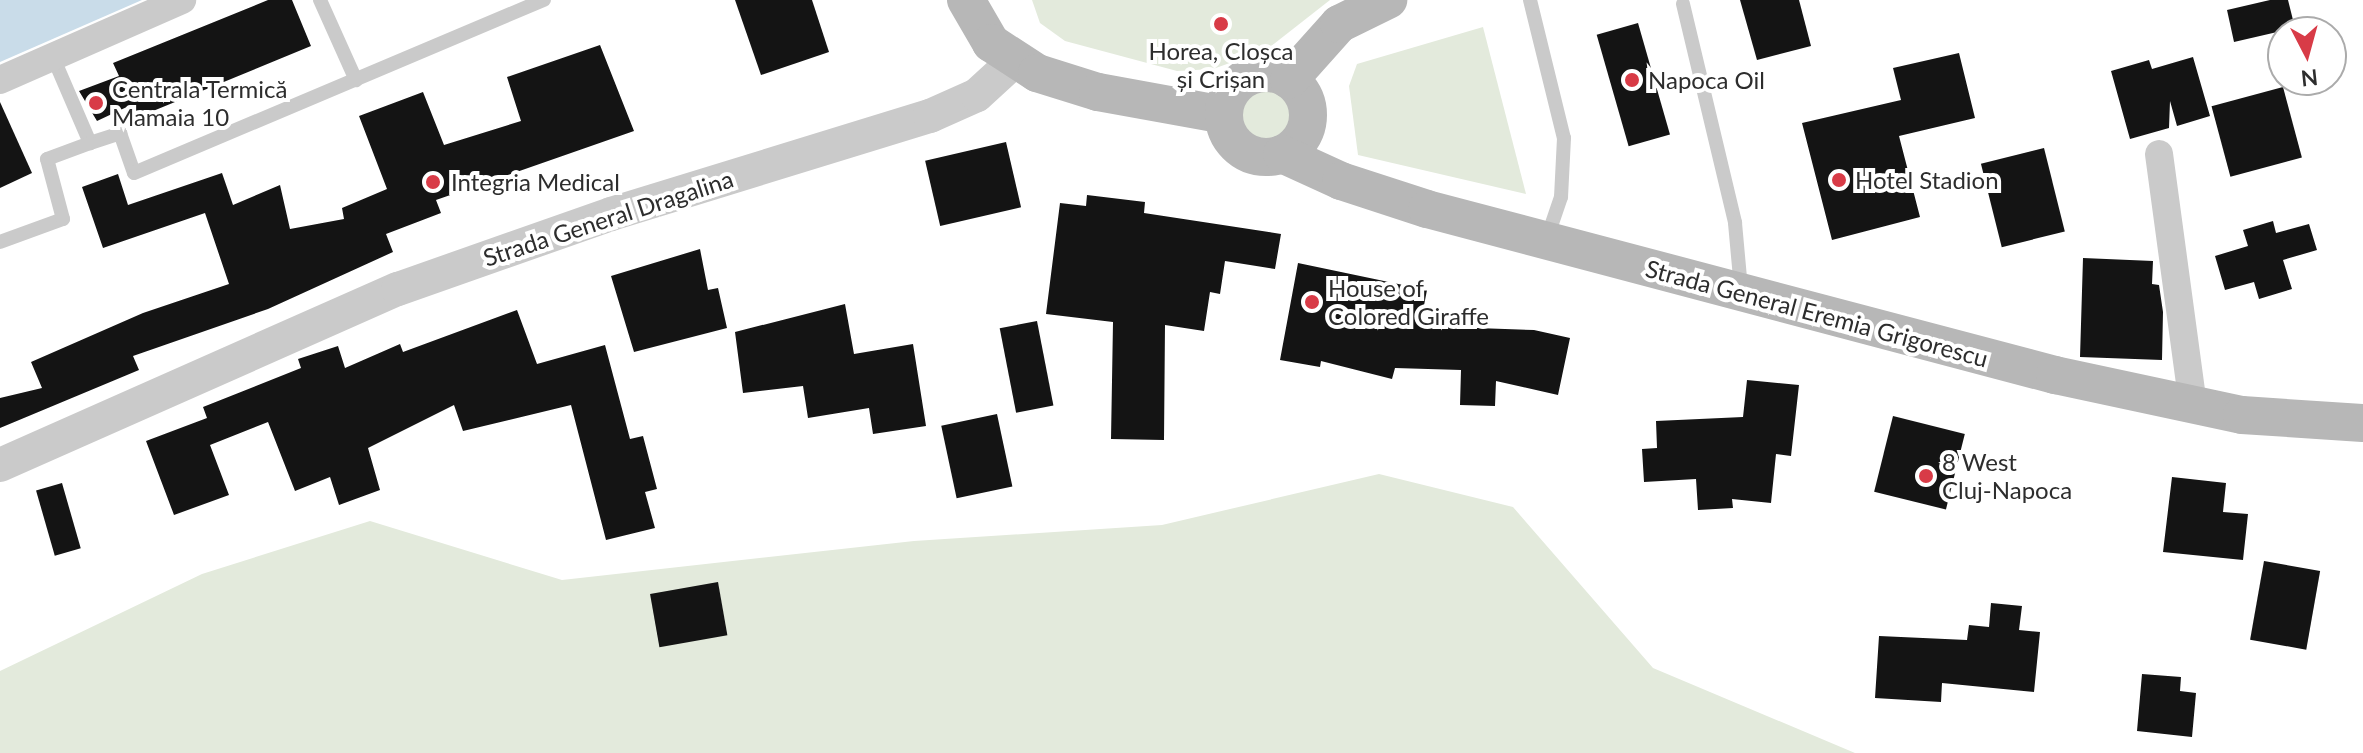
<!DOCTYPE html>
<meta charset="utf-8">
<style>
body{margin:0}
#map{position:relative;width:2363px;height:753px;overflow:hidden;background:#fff;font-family:Lato,sans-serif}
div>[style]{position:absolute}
.green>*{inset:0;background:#e3eadc}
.round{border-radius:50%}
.water>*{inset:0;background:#c9dce9}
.building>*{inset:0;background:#141414;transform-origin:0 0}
.service>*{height:14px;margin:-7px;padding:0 7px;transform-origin:7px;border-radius:7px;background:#cacaca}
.minor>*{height:28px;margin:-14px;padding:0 14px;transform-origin:14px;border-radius:14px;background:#cacaca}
.tertiary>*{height:34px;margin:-17px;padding:0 17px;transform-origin:17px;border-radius:17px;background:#cacaca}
.secondary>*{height:38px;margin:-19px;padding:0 19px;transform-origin:19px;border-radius:19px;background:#b7b7b7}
.secondary>.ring{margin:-19px;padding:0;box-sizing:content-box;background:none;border:38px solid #b7b7b7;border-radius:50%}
.dots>*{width:22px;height:22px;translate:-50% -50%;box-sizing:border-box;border:4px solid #fff;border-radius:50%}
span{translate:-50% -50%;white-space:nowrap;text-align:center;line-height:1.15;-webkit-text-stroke:8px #fff;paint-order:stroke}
.poi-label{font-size:24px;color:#2d2d2d}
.left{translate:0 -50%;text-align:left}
.street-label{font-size:24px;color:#2d2d2d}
.north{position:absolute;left:2267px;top:16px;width:80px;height:80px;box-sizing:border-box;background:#fff;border:2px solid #ababab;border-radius:50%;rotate:174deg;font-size:22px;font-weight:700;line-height:32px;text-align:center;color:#2d2d2d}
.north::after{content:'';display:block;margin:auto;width:28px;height:36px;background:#d83b47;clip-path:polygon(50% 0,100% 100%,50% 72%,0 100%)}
</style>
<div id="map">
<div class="green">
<div style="clip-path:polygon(1032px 0,1330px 0,1266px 50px,1213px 69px,1177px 71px,1065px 41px,1040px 23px)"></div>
<div style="clip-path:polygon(1483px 27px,1526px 194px,1358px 155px,1349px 86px,1357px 64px)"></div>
<div class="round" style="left:1239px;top:87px;width:56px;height:56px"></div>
<div style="clip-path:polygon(1379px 474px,1513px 507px,1653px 668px,1855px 753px,0 753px,0 671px,202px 574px,370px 521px,562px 580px,914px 541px,1162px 525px)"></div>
</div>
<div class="water">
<div style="clip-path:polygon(0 0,142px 0,0 62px)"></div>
</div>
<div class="building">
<div style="clip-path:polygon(268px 0,292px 0,311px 46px,136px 118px,131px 105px,97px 121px,79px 91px,119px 76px,113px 63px)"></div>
<div style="clip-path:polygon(735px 0,812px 0,829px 52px,761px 75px)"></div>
<div style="clip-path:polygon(1740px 0,1799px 0,1811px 46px,1757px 60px)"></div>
<div style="clip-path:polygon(2270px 0,2288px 0,2295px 28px,2234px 42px,2227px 10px)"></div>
<div style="left:1638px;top:23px;width:116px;height:43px;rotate:74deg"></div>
<div style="clip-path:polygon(600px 45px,634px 131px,436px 200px,441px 213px,386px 234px,393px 252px,268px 309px,133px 356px,139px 370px,0 428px,0 398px,42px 388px,31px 362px,143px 313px,229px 284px,205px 213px,103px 248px,82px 187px,118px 174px,128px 205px,222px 173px,233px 205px,280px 185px,290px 229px,344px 219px,342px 208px,387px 189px,359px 116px,423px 92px,444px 145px,521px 121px,507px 77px)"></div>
<div style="clip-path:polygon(1959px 53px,1975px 118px,1899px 136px,1920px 217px,1832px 240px,1802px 123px,1901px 100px,1893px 68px)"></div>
<div style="clip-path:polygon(2193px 57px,2210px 116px,2177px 126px,2170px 101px,2169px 128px,2130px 139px,2111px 71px,2149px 60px,2152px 69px)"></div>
<div style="left:2283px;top:87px;width:73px;height:74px;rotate:75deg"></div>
<div style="clip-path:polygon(0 102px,32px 173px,0 188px)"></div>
<div style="left:1006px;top:142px;width:67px;height:83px;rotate:77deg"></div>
<div style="left:2044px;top:148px;width:86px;height:65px;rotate:76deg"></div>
<div style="clip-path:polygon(1087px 195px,1145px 202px,1144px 213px,1281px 234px,1275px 269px,1225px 261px,1220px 294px,1210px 292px,1204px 331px,1165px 325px,1164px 440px,1111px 439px,1113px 322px,1046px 314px,1060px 203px,1086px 206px)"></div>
<div style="clip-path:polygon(2273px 221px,2276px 233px,2309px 224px,2317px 250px,2283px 260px,2292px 289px,2259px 299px,2254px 282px,2225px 290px,2215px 256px,2248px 246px,2243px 230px)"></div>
<div style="clip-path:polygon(700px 249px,708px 290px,718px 288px,727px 328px,634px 352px,611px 276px)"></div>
<div style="clip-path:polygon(2083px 258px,2153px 261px,2152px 284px,2159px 285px,2163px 312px,2162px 360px,2080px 357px)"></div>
<div style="clip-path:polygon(1298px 263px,1427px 290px,1420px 326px,1534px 330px,1570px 338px,1558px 395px,1496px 381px,1495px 406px,1460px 405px,1461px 370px,1395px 368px,1392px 379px,1321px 361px,1320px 367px,1280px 360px)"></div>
<div style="clip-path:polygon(845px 304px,854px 354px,913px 344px,926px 426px,873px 434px,869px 408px,808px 418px,803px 386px,743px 393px,735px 332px)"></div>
<div style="clip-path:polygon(517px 310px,537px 364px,605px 345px,630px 439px,643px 436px,657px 489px,645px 492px,655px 528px,606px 540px,571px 405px,463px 431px,454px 405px,368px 448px,380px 490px,339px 505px,330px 477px,295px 491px,268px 422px,210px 445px,229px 495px,174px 515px,146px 441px,207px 418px,203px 407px,301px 368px,298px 359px,338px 346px,345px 368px,400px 344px,403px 352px)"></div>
<div style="left:1037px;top:321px;width:86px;height:38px;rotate:79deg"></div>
<div style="clip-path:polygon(1747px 380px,1799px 385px,1791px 456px,1776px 454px,1771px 503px,1732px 499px,1733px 508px,1698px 510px,1696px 479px,1644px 482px,1642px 449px,1657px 448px,1656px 421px,1743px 417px)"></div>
<div style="left:997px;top:414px;width:74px;height:57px;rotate:78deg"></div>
<div style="left:1893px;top:416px;width:74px;height:78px;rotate:14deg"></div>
<div style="clip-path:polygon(2172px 477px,2226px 483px,2223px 512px,2248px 514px,2243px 560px,2163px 552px)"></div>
<div style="left:62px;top:483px;width:68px;height:27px;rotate:74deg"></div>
<div style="left:2264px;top:561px;width:57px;height:80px;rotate:10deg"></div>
<div style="left:718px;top:582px;width:54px;height:69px;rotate:80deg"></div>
<div style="clip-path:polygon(1991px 603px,2022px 606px,2019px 630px,2040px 632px,2034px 692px,1942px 683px,1941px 702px,1875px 698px,1879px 636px,1967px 640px,1969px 625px,1989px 627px)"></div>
<div style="clip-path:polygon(2142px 674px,2181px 677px,2180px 691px,2196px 693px,2192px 737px,2137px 731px)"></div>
</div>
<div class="service">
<div style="left:320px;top:0;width:88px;rotate:65.8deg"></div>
<div style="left:1530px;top:0;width:142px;rotate:76.2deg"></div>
<div style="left:1564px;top:138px;width:59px;rotate:92.9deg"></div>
<div style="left:1561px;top:197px;width:46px;rotate:108.8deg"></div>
<div style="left:1683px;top:4px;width:225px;rotate:76.6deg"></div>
<div style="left:1735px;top:223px;width:66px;rotate:84.8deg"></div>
<div style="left:53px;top:57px;width:94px;rotate:66.7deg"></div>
<div style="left:90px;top:143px;width:32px;rotate:-18deg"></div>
<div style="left:120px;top:133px;width:42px;rotate:70.7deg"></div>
<div style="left:134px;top:173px;width:445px;rotate:-22.9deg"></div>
<div style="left:0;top:242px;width:67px;rotate:-20.1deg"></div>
<div style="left:63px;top:219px;width:62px;rotate:-104.9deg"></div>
<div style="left:47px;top:159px;width:46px;rotate:-20.4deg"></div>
</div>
<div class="minor">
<div style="left:0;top:80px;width:199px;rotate:-23.7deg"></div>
<div style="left:2159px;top:154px;width:254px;rotate:82.3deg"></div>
</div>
<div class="tertiary">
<div style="left:0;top:465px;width:435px;rotate:-23.9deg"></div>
<div style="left:398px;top:289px;width:226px;rotate:-19.4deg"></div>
<div style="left:611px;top:214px;width:334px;rotate:-17.1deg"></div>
<div style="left:930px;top:116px;width:51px;rotate:-24.1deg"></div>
<div style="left:977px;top:95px;width:50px;rotate:-42.6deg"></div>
</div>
<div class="secondary">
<div style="left:966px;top:0;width:50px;rotate:59.8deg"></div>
<div style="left:991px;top:43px;width:55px;rotate:33.1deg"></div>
<div style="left:1037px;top:73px;width:64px;rotate:17.3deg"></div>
<div style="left:1098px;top:92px;width:128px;rotate:10.3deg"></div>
<div class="ring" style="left:1224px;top:73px;width:46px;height:46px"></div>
<div style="left:1289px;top:80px;width:75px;rotate:-48.2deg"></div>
<div style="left:1339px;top:24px;width:55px;rotate:-26.1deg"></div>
<div style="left:1282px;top:154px;width:65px;rotate:24.6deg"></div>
<div style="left:1341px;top:181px;width:90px;rotate:18deg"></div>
<div style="left:1427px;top:209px;width:650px;rotate:14.81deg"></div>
<div style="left:2055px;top:375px;width:191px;rotate:12.1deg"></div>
<div style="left:2242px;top:415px;width:121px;rotate:3.8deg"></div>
</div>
<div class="dots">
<div style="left:1221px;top:24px;background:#d83b47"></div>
<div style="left:1632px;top:80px;background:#d83b47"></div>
<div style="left:96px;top:103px;background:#d83b47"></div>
<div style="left:1839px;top:180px;background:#d83b47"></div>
<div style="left:433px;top:182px;background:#d83b47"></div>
<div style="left:1312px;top:302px;background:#d83b47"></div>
<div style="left:1926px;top:476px;background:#d83b47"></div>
</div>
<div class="poi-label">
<span style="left:1221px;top:65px">Horea, Cloșca<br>și Crișan</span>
<span class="left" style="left:1648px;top:80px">Napoca Oil</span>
<span class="left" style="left:112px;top:103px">Centrala Termică<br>Mamaia 10</span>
<span class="left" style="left:1855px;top:180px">Hotel Stadion</span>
<span class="left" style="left:451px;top:182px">Integria Medical</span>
<span class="left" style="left:1328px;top:302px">House of<br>Colored Giraffe</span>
<span class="left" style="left:1942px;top:476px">8 West<br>Cluj-Napoca</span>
</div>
<div class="street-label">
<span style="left:608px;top:218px;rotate:-18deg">Strada General Dragalina</span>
<span style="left:1817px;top:313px;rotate:15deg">Strada General Eremia Grigorescu</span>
</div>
<div class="north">N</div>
</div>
